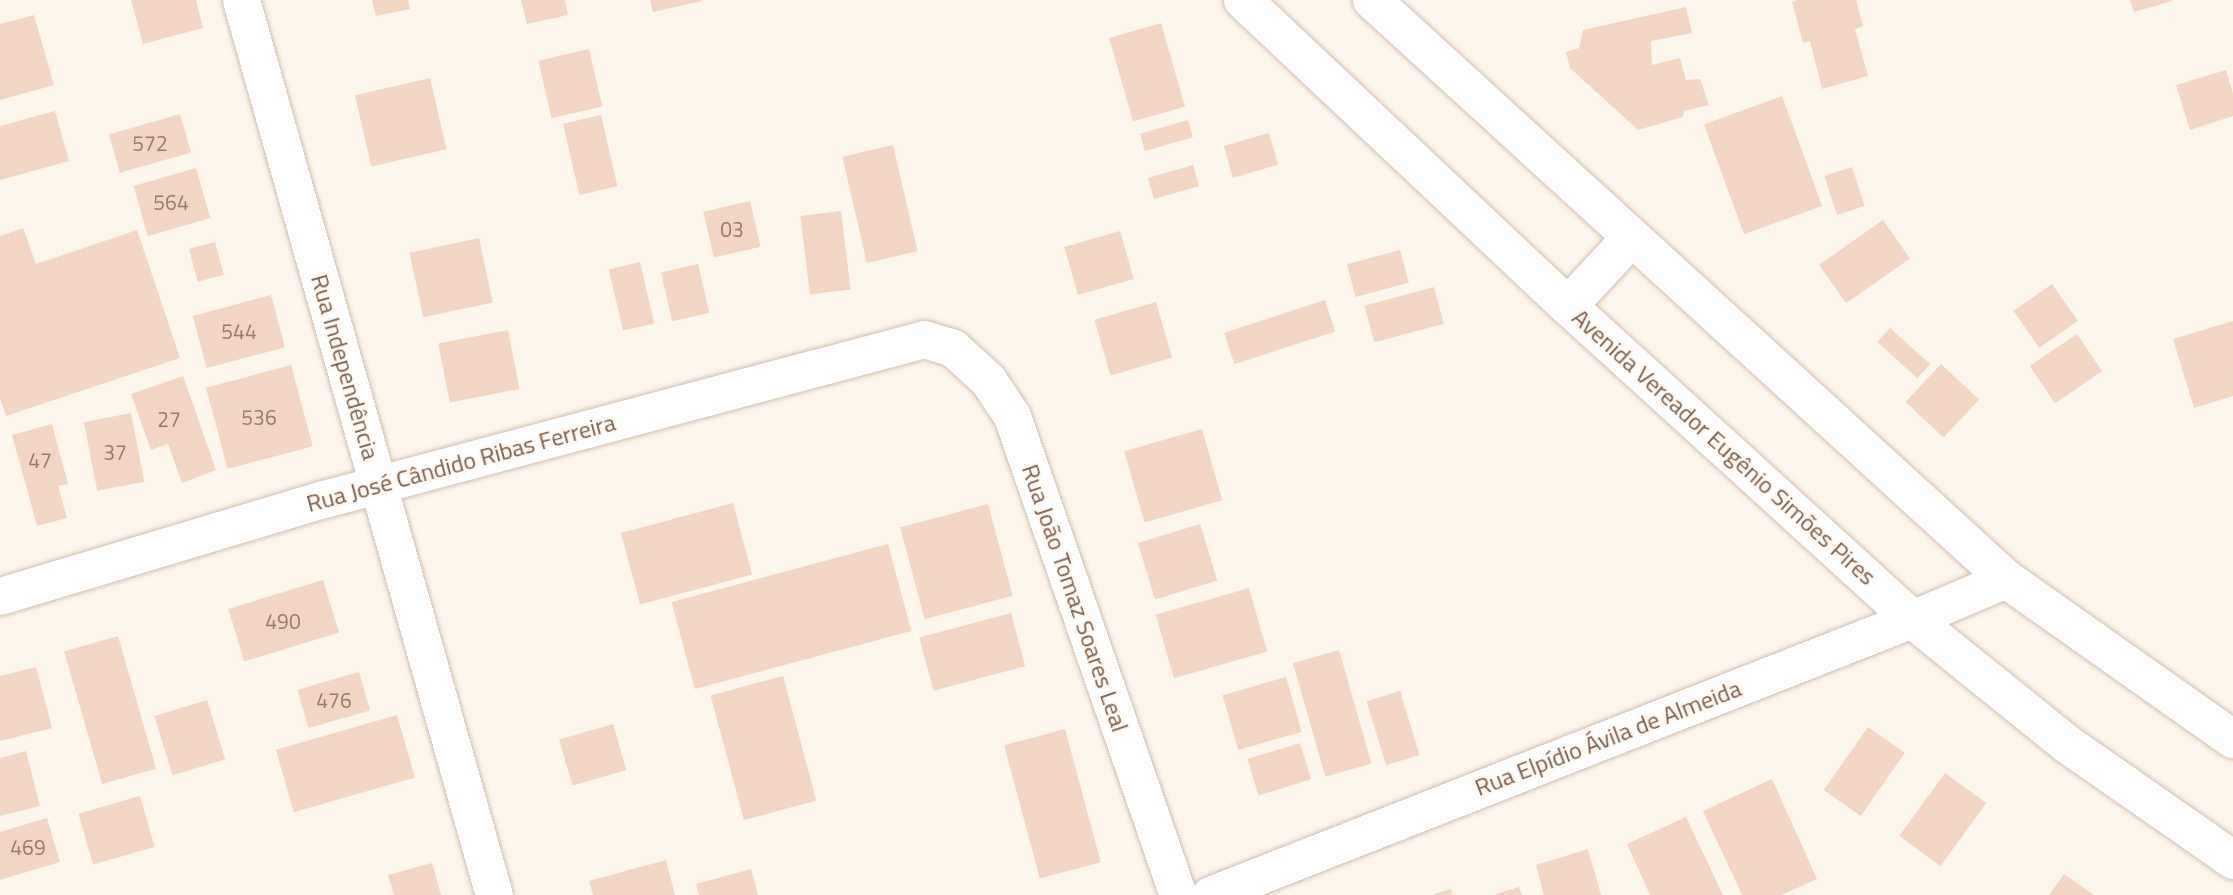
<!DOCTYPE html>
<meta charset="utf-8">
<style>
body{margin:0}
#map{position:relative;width:2233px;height:895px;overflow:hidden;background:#fdf6ec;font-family:"Titillium Web",sans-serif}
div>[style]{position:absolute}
.building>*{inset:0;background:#f3d5c3;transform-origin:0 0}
.roads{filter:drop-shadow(0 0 2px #d1beb0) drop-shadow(0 0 2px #d1beb0)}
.minor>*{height:37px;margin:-18.5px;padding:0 18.5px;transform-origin:18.5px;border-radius:18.5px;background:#fff}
.tertiary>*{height:38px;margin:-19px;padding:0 19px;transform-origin:19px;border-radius:19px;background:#fff}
span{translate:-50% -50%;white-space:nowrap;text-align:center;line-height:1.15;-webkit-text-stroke:5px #fffaf3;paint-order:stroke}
.number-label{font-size:21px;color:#987a6a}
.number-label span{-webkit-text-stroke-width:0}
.street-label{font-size:24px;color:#7a5c4d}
</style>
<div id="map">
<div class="building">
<div style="clip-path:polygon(131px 0,196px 0,203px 28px,143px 44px)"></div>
<div style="clip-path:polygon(372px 0,408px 0,410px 9px,376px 16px)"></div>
<div style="clip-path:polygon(521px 0,565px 0,568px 15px,527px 24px)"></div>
<div style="clip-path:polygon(650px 0,702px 0,702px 1px,653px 12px)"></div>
<div style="clip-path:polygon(1797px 0,1856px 0,1863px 26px,1855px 29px,1868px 76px,1822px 89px,1810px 41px,1803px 43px,1792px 2px)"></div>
<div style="clip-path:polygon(2130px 0,2172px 0,2172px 1px,2134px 12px)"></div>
<div style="clip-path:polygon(1686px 7px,1692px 33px,1651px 41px,1652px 65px,1680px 58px,1686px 80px,1700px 79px,1709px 105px,1684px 111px,1683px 117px,1638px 130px,1570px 68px,1566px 52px,1579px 48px,1583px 30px)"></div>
<div style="clip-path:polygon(34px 15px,54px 85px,0 100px,0 24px)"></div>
<div style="left:1161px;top:23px;width:87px;height:54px;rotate:74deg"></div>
<div style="left:589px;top:49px;width:59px;height:52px;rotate:77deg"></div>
<div style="clip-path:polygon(2226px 70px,2233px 94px,2233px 116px,2190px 130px,2176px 85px)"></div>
<div style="left:430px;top:78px;width:73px;height:77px;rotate:77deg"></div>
<div style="left:1782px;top:96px;width:117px;height:83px;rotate:70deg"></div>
<div style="clip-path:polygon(55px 111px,69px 161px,0 180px,0 126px)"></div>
<div style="left:180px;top:114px;width:40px;height:74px;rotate:74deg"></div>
<div style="left:601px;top:115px;width:73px;height:39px;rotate:77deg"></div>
<div style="left:1188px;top:120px;width:18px;height:50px;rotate:74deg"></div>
<div style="left:1269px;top:133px;width:33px;height:47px;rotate:74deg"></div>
<div style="left:893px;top:145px;width:109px;height:52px;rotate:77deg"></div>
<div style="left:1193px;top:165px;width:22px;height:47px;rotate:74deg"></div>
<div style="left:1852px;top:167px;width:41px;height:29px;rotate:72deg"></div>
<div style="left:196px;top:168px;width:52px;height:65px;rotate:74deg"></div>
<div style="left:750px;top:201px;width:47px;height:48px;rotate:77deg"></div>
<div style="left:841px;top:211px;width:79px;height:41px;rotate:83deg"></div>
<div style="left:1883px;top:220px;width:47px;height:78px;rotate:55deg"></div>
<div style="clip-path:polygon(23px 228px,36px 264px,137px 230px,180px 358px,6px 416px,0 398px,0 236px)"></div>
<div style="left:1120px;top:231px;width:50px;height:58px;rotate:74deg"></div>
<div style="left:479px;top:238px;width:66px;height:71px;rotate:78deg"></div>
<div style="left:215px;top:242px;width:34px;height:27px;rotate:75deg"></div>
<div style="left:1400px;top:250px;width:34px;height:55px;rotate:75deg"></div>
<div style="left:640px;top:262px;width:63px;height:32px;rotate:77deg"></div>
<div style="left:698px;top:264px;width:50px;height:38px;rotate:77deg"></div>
<div style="left:2052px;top:284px;width:45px;height:47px;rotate:55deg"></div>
<div style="left:1434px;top:287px;width:38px;height:72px;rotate:75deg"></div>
<div style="left:271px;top:295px;width:54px;height:81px;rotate:75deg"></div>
<div style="left:1325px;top:300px;width:33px;height:106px;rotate:72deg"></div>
<div style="left:1156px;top:302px;width:58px;height:64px;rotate:74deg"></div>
<div style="clip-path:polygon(2233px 321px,2233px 396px,2194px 408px,2173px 339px)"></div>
<div style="left:1890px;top:328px;width:54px;height:19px;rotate:42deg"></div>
<div style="left:508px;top:330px;width:60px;height:71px;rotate:79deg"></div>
<div style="left:2077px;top:334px;width:45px;height:57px;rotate:56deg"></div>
<div style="left:1941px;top:364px;width:52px;height:52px;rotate:43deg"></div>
<div style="left:291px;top:365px;width:84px;height:88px;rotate:75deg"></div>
<div style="clip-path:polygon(183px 376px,216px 470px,182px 483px,168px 444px,151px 450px,131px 394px)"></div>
<div style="left:131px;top:413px;width:70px;height:48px;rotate:79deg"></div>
<div style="clip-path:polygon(52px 424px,68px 484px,58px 486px,67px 518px,37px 526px,12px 435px)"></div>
<div style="left:1202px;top:429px;width:74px;height:81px;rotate:74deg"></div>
<div style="left:733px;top:503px;width:74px;height:116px;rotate:75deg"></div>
<div style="left:988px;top:504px;width:95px;height:91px;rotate:75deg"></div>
<div style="left:1200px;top:524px;width:59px;height:65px;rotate:73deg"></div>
<div style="left:888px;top:544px;width:90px;height:224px;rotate:75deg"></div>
<div style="left:323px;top:580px;width:55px;height:99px;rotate:73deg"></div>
<div style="left:1249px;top:588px;width:66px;height:97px;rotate:74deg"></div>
<div style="left:1011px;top:613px;width:55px;height:95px;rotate:75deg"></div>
<div style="left:118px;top:636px;width:138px;height:56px;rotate:74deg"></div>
<div style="left:1339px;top:650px;width:118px;height:48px;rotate:74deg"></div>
<div style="clip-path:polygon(36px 667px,52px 728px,0 741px,0 676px)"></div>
<div style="left:359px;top:672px;width:40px;height:64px;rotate:74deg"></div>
<div style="left:783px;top:676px;width:129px;height:75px;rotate:75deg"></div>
<div style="left:1286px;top:677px;width:57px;height:66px;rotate:74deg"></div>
<div style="left:1400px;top:691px;width:67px;height:35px;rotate:73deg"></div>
<div style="left:207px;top:700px;width:62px;height:55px;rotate:73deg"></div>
<div style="left:397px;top:715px;width:65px;height:126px;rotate:74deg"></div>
<div style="left:613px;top:724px;width:48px;height:56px;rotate:74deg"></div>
<div style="left:1868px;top:727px;width:45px;height:77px;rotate:35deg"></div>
<div style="left:1065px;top:729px;width:138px;height:63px;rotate:75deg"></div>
<div style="left:1300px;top:743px;width:38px;height:55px;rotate:73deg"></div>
<div style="clip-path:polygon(26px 751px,40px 806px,0 816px,0 758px)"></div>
<div style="left:1945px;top:773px;width:51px;height:78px;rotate:36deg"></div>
<div style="clip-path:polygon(1772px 779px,1817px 879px,1782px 895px,1742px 895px,1703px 811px)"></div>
<div style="left:140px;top:796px;width:53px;height:64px;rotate:74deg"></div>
<div style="clip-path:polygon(1686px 817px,1723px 895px,1650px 895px,1627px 844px)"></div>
<div style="clip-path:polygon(47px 818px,60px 862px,0 880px,0 832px)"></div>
<div style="clip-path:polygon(1588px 849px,1601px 895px,1544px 895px,1536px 865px)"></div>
<div style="clip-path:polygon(666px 860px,675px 895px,593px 895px,589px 881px)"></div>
<div style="clip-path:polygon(432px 863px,441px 895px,394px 895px,388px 875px)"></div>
<div style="clip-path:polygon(751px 869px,758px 895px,699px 895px,696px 884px)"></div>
<div style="clip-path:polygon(2064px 874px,2094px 895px,2049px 895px)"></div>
<div style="clip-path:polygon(1519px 887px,1522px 895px,1496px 895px,1496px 894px)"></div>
<div style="clip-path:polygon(1451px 889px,1452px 895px,1434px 895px,1434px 894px)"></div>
</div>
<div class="roads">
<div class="minor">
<div style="left:241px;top:0;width:930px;rotate:74.22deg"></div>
<div style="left:0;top:596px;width:338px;rotate:-16.7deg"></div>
<div style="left:324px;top:499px;width:621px;rotate:-14.93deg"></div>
<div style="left:924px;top:339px;width:30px;rotate:17deg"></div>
<div style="left:953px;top:348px;width:47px;rotate:42.4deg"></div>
<div style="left:988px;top:380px;width:43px;rotate:56.3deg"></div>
<div style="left:1012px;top:416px;width:507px;rotate:70.89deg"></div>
<div style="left:1210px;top:895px;width:754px;rotate:-21.46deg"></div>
<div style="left:1912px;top:619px;width:102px;rotate:-23.1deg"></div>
</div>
<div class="tertiary">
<div style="left:1243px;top:0;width:446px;rotate:43.3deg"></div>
<div style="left:1568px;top:306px;width:465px;rotate:42.3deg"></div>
<div style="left:1912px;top:619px;width:199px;rotate:38.9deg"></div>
<div style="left:2067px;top:744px;width:203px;rotate:34.9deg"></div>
<div style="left:1372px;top:0;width:859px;rotate:42.4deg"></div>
<div style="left:2006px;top:579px;width:278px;rotate:35.2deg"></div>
<div style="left:1568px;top:306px;width:91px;rotate:-47.2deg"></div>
</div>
</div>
<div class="number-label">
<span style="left:150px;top:143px">572</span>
<span style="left:171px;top:202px">564</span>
<span style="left:732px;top:229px">03</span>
<span style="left:239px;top:331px">544</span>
<span style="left:259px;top:417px">536</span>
<span style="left:169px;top:419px">27</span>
<span style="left:115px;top:452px">37</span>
<span style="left:40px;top:460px">47</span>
<span style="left:283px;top:621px">490</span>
<span style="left:334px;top:700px">476</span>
<span style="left:28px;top:847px">469</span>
</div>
<div class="street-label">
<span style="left:345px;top:367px;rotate:74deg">Rua Independência</span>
<span style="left:1724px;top:447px;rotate:42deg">Avenida Vereador Eugênio Simões Pires</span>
<span style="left:461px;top:463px;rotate:-15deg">Rua José Cândido Ribas Ferreira</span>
<span style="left:1075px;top:598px;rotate:71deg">Rua João Tomaz Soares Leal</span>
<span style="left:1608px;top:738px;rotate:-21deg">Rua Elpídio Ávila de Almeida</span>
</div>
</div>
